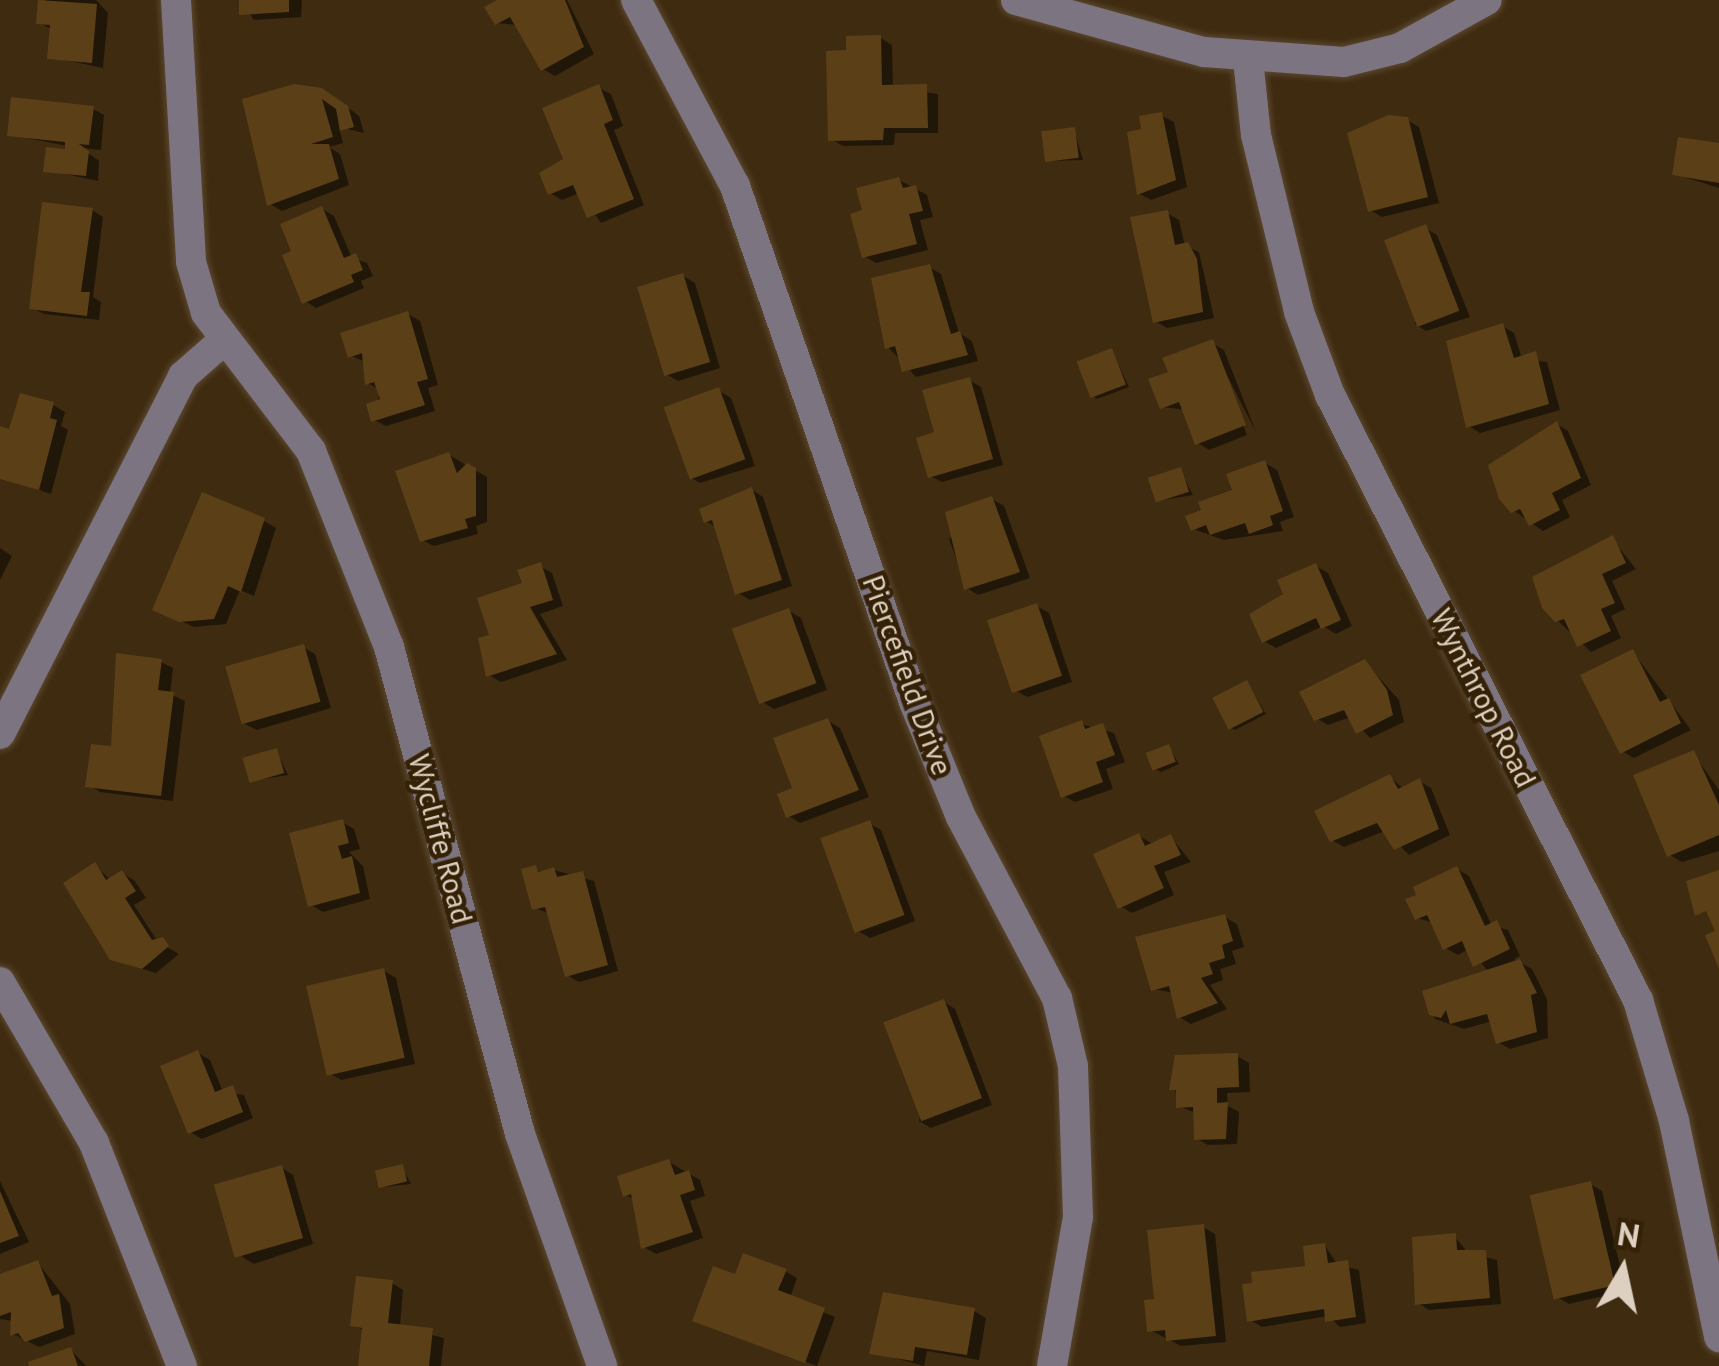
<!DOCTYPE html>
<style>
body{margin:0}
#map{position:relative;width:1719px;height:1366px;overflow:hidden;background:#3f2b10;font-family:"PT Sans",sans-serif}
div>[style]{position:absolute}
.shadow>*{inset:0;background:#0007}
.building>*{inset:0;background:#5b3f17;transform-origin:0 0}
.roads{filter:drop-shadow(0 0 3px #5b4930) drop-shadow(0 0 3px #5b4930)}
.minor>*{height:30px;margin:-15px;padding:0 15px;transform-origin:15px;border-radius:15px;background:#7d7481}
span{translate:-50% -50%;white-space:nowrap;text-align:center;line-height:1.15;-webkit-text-stroke:9px #342106;paint-order:stroke}
.street-label{font-size:30px;color:#ddd0c1}
.north{position:absolute;left:1563px;top:1210px;width:120px;height:120px;-webkit-text-stroke:9px #342106;paint-order:stroke;rotate:9deg;font-size:33px;font-weight:700;line-height:48px;text-align:center;color:#ddd0c1}
.north::after{content:'';display:block;margin:auto;width:42px;height:54px;background:#ddd0c1;clip-path:polygon(50% 0,100% 100%,50% 72%,0 100%)}
</style>
<div id="map">
<div class="shadow">
<div style="clip-path:polygon(46px 0,96px 0,108px 13px,103px 68px,51px 57px,53px 30px,40px 23px)"></div>
<div style="clip-path:polygon(240px 0,302px 0,301px 17px,254px 20px)"></div>
<div style="clip-path:polygon(501px 0,567px 0,594px 54px,555px 76px,543px 69px,518px 25px,497px 23px)"></div>
<div style="clip-path:polygon(881px 38px,892px 45px,893px 88px,938px 94px,938px 133px,895px 133px,894px 145px,843px 146px,831px 139px,849px 53px)"></div>
<div style="clip-path:polygon(599px 88px,611px 94px,623px 126px,614px 130px,644px 205px,601px 223px,580px 193px,562px 200px,550px 193px)"></div>
<div style="clip-path:polygon(335px 98px,359px 116px,364px 133px,339px 127px,343px 143px,329px 147px,340px 154px,349px 185px,282px 211px,270px 204px,246px 101px)"></div>
<div style="clip-path:polygon(93px 109px,104px 115px,101px 150px,81px 148px,99px 161px,98px 181px,47px 170px,68px 146px,10px 135px)"></div>
<div style="clip-path:polygon(1162px 116px,1174px 122px,1187px 187px,1151px 200px,1140px 194px,1145px 132px)"></div>
<div style="clip-path:polygon(1407px 120px,1419px 127px,1439px 203px,1382px 217px,1370px 210px)"></div>
<div style="clip-path:polygon(1074px 130px,1083px 160px,1048px 161px)"></div>
<div style="clip-path:polygon(1719px 146px,1719px 188px,1675px 174px)"></div>
<div style="clip-path:polygon(899px 180px,927px 195px,933px 217px,920px 220px,928px 250px,876px 263px,864px 256px,866px 212px)"></div>
<div style="clip-path:polygon(322px 209px,334px 216px,352px 258px,367px 263px,373px 276px,361px 281px,364px 288px,316px 308px,305px 301px,295px 253px)"></div>
<div style="clip-path:polygon(92px 210px,103px 217px,93px 297px,101px 302px,99px 320px,44px 314px,32px 308px)"></div>
<div style="clip-path:polygon(1167px 213px,1179px 220px,1185px 246px,1199px 252px,1214px 318px,1167px 328px,1155px 321px)"></div>
<div style="clip-path:polygon(1425px 228px,1437px 235px,1470px 317px,1426px 331px,1415px 324px)"></div>
<div style="clip-path:polygon(929px 267px,941px 274px,959px 333px,972px 341px,978px 361px,916px 377px,888px 347px)"></div>
<div style="clip-path:polygon(683px 276px,695px 283px,720px 368px,678px 381px,666px 374px)"></div>
<div style="clip-path:polygon(408px 314px,420px 321px,438px 385px,428px 388px,435px 411px,386px 426px,374px 420px,380px 390px,368px 383px,366px 362px,351px 356px)"></div>
<div style="clip-path:polygon(1502px 326px,1514px 333px,1522px 359px,1547px 362px,1560px 410px,1480px 433px,1469px 426px)"></div>
<div style="clip-path:polygon(1212px 343px,1224px 350px,1256px 432px,1213px 348px,1247px 435px,1209px 450px,1198px 443px,1186px 410px,1163px 407px,1172px 374px)"></div>
<div style="clip-path:polygon(1112px 351px,1129px 387px,1097px 399px,1093px 396px)"></div>
<div style="clip-path:polygon(969px 380px,981px 387px,1003px 465px,942px 482px,930px 476px,938px 434px)"></div>
<div style="clip-path:polygon(719px 391px,731px 398px,755px 466px,700px 483px,688px 476px)"></div>
<div style="clip-path:polygon(53px 405px,65px 412px,61px 426px,68px 430px,51px 494px,0 477px,0 429px,11px 432px)"></div>
<div style="clip-path:polygon(1557px 424px,1568px 431px,1591px 485px,1562px 500px,1570px 517px,1543px 531px,1513px 510px)"></div>
<div style="clip-path:polygon(449px 455px,487px 477px,487px 522px,476px 526px,478px 534px,434px 546px,422px 540px)"></div>
<div style="clip-path:polygon(1265px 463px,1277px 470px,1294px 517px,1280px 522px,1283px 531px,1224px 540px,1193px 529px)"></div>
<div style="clip-path:polygon(1180px 470px,1193px 495px,1158px 501px)"></div>
<div style="clip-path:polygon(752px 490px,763px 497px,792px 586px,750px 600px,738px 593px,717px 528px,706px 521px)"></div>
<div style="clip-path:polygon(992px 499px,1004px 506px,1030px 578px,978px 595px,967px 588px,949px 539px)"></div>
<div style="clip-path:polygon(264px 521px,276px 528px,254px 596px,240px 590px,226px 624px,194px 627px,167px 615px)"></div>
<div style="clip-path:polygon(1612px 539px,1636px 569px,1612px 581px,1625px 609px,1611px 616px,1621px 638px,1591px 652px,1556px 619px)"></div>
<div style="clip-path:polygon(0 548px,12px 556px,0 580px)"></div>
<div style="clip-path:polygon(540px 566px,552px 573px,563px 606px,540px 614px,567px 660px,501px 682px,489px 675px,493px 637px)"></div>
<div style="clip-path:polygon(1316px 566px,1328px 573px,1352px 626px,1336px 634px,1323px 626px,1276px 648px,1264px 641px,1287px 595px)"></div>
<div style="clip-path:polygon(1037px 606px,1049px 613px,1072px 682px,1027px 697px,1015px 690px)"></div>
<div style="clip-path:polygon(789px 611px,801px 618px,827px 690px,774px 709px,763px 702px)"></div>
<div style="clip-path:polygon(303px 647px,315px 654px,331px 708px,257px 730px,245px 724px)"></div>
<div style="clip-path:polygon(1633px 652px,1691px 730px,1634px 758px,1622px 751px)"></div>
<div style="clip-path:polygon(161px 662px,173px 668px,170px 694px,185px 701px,173px 801px,100px 792px,89px 785px)"></div>
<div style="clip-path:polygon(1365px 662px,1399px 700px,1404px 722px,1370px 738px,1351px 717px,1328px 725px,1316px 718px)"></div>
<div style="clip-path:polygon(1247px 683px,1266px 714px,1235px 730px,1230px 727px)"></div>
<div style="clip-path:polygon(828px 721px,840px 728px,869px 797px,800px 823px,789px 816px,796px 790px)"></div>
<div style="clip-path:polygon(1081px 724px,1114px 733px,1125px 762px,1106px 769px,1113px 789px,1075px 802px,1064px 796px)"></div>
<div style="clip-path:polygon(1169px 747px,1179px 764px,1161px 772px,1156px 769px)"></div>
<div style="clip-path:polygon(277px 752px,288px 775px,252px 781px)"></div>
<div style="clip-path:polygon(1693px 753px,1719px 790px,1719px 851px,1682px 862px,1670px 855px)"></div>
<div style="clip-path:polygon(1390px 777px,1404px 789px,1419px 781px,1431px 788px,1450px 835px,1409px 855px,1385px 831px,1344px 847px,1332px 840px)"></div>
<div style="clip-path:polygon(342px 822px,354px 829px,360px 849px,349px 852px,363px 866px,370px 899px,323px 912px,311px 905px)"></div>
<div style="clip-path:polygon(870px 824px,881px 830px,915px 921px,870px 938px,858px 931px)"></div>
<div style="clip-path:polygon(1139px 836px,1151px 843px,1171px 837px,1191px 862px,1164px 872px,1174px 895px,1132px 913px,1120px 906px)"></div>
<div style="clip-path:polygon(95px 866px,111px 880px,122px 873px,134px 880px,146px 898px,134px 905px,158px 942px,179px 954px,156px 973px,118px 962px,67px 884px)"></div>
<div style="clip-path:polygon(1457px 869px,1469px 876px,1492px 926px,1508px 930px,1520px 956px,1514px 959px,1532px 969px,1547px 999px,1548px 1038px,1510px 1049px,1498px 1042px,1492px 1021px,1464px 1029px,1435px 1019px,1426px 993px,1489px 972px,1469px 949px,1458px 955px,1446px 948px,1434px 923px,1417px 918px)"></div>
<div style="clip-path:polygon(554px 870px,594px 881px,618px 971px,579px 982px,567px 975px,550px 914px,535px 908px,525px 872px)"></div>
<div style="clip-path:polygon(1225px 917px,1237px 924px,1244px 947px,1232px 951px,1236px 964px,1220px 969px,1223px 980px,1210px 985px,1227px 1009px,1191px 1024px,1179px 1017px,1174px 993px,1154px 989px)"></div>
<div style="clip-path:polygon(384px 971px,396px 978px,415px 1064px,341px 1080px,329px 1073px)"></div>
<div style="clip-path:polygon(944px 1002px,955px 1009px,992px 1105px,931px 1128px,919px 1121px)"></div>
<div style="clip-path:polygon(198px 1053px,210px 1060px,223px 1092px,244px 1095px,253px 1118px,202px 1139px,190px 1132px)"></div>
<div style="clip-path:polygon(1237px 1056px,1249px 1063px,1250px 1092px,1227px 1093px,1228px 1106px,1239px 1112px,1237px 1144px,1208px 1145px,1196px 1138px,1196px 1113px,1178px 1106px,1173px 1077px)"></div>
<div style="clip-path:polygon(669px 1162px,700px 1180px,705px 1196px,690px 1201px,703px 1238px,656px 1254px,644px 1247px,635px 1200px,626px 1195px)"></div>
<div style="clip-path:polygon(402px 1167px,411px 1184px,383px 1187px)"></div>
<div style="clip-path:polygon(282px 1168px,293px 1175px,313px 1244px,254px 1264px,242px 1257px)"></div>
<div style="clip-path:polygon(0 1181px,29px 1242px,0 1254px)"></div>
<div style="clip-path:polygon(1590px 1184px,1602px 1191px,1626px 1291px,1569px 1304px,1557px 1297px)"></div>
<div style="clip-path:polygon(1203px 1227px,1215px 1234px,1226px 1342px,1181px 1346px,1150px 1330px,1158px 1301px)"></div>
<div style="clip-path:polygon(1455px 1237px,1468px 1253px,1497px 1260px,1501px 1304px,1429px 1310px,1418px 1303px)"></div>
<div style="clip-path:polygon(1325px 1246px,1338px 1265px,1359px 1270px,1366px 1323px,1340px 1327px,1328px 1316px,1262px 1327px,1250px 1320px)"></div>
<div style="clip-path:polygon(38px 1263px,70px 1304px,75px 1334px,39px 1347px,13px 1334px,14px 1321px,0 1319px,0 1279px)"></div>
<div style="clip-path:polygon(785px 1271px,797px 1278px,790px 1298px,835px 1317px,817px 1366px,707px 1326px,737px 1278px)"></div>
<div style="clip-path:polygon(392px 1283px,403px 1290px,400px 1327px,444px 1338px,441px 1366px,361px 1366px,365px 1331px,353px 1325px)"></div>
<div style="clip-path:polygon(974px 1311px,986px 1318px,979px 1360px,927px 1351px,924px 1366px,872px 1352px)"></div>
<div style="clip-path:polygon(71px 1350px,86px 1366px,32px 1366px)"></div>
</div>
<div class="building">
<div style="clip-path:polygon(38px 0,97px 4px,92px 63px,47px 59px,50px 25px,36px 24px)"></div>
<div style="clip-path:polygon(239px 0,289px 0,289px 12px,239px 15px)"></div>
<div style="clip-path:polygon(497px 0,565px 0,584px 47px,541px 71px,510px 17px,495px 25px,484px 7px)"></div>
<div style="clip-path:polygon(881px 35px,882px 85px,927px 84px,928px 128px,884px 128px,883px 140px,828px 141px,826px 51px,846px 50px,846px 36px)"></div>
<div style="clip-path:polygon(294px 84px,322px 88px,348px 106px,354px 127px,340px 131px,336px 109px,322px 99px,333px 137px,311px 144px,329px 144px,339px 179px,267px 206px,242px 99px)"></div>
<div style="clip-path:polygon(599px 84px,613px 120px,604px 124px,634px 199px,587px 218px,573px 185px,548px 195px,539px 173px,563px 159px,542px 108px)"></div>
<div style="clip-path:polygon(11px 97px,94px 106px,89px 145px,79px 144px,89px 151px,86px 176px,43px 172px,46px 147px,65px 149px,65px 142px,7px 136px)"></div>
<div style="clip-path:polygon(1162px 112px,1176px 180px,1137px 195px,1127px 132px,1141px 129px,1139px 116px)"></div>
<div style="clip-path:polygon(1388px 115px,1408px 117px,1428px 197px,1368px 212px,1347px 133px)"></div>
<div style="left:1075px;top:127px;width:31px;height:34px;rotate:83deg"></div>
<div style="clip-path:polygon(1678px 137px,1719px 143px,1719px 183px,1672px 175px)"></div>
<div style="clip-path:polygon(899px 177px,903px 188px,916px 185px,923px 211px,909px 214px,917px 244px,862px 258px,850px 214px,862px 210px,856px 188px)"></div>
<div style="clip-path:polygon(42px 202px,93px 208px,81px 292px,90px 292px,87px 316px,29px 309px)"></div>
<div style="clip-path:polygon(322px 206px,344px 258px,356px 253px,363px 270px,351px 275px,354px 282px,302px 304px,282px 255px,291px 251px,280px 224px)"></div>
<div style="clip-path:polygon(1168px 210px,1175px 245px,1188px 242px,1197px 259px,1203px 312px,1153px 323px,1130px 217px)"></div>
<div style="left:1426px;top:224px;width:93px;height:45px;rotate:69deg"></div>
<div style="clip-path:polygon(930px 264px,951px 334px,960px 331px,968px 355px,902px 372px,895px 346px,885px 349px,871px 278px)"></div>
<div style="left:683px;top:273px;width:93px;height:48px;rotate:73deg"></div>
<div style="clip-path:polygon(408px 311px,428px 379px,417px 382px,425px 405px,371px 422px,366px 404px,380px 399px,374px 382px,365px 385px,362px 353px,348px 358px,340px 333px)"></div>
<div style="clip-path:polygon(1503px 323px,1514px 358px,1536px 351px,1549px 404px,1466px 428px,1446px 341px)"></div>
<div style="clip-path:polygon(1213px 339px,1246px 425px,1195px 445px,1179px 402px,1160px 409px,1148px 379px,1168px 372px,1162px 358px)"></div>
<div style="left:1112px;top:348px;width:39px;height:38px;rotate:69deg"></div>
<div style="clip-path:polygon(970px 377px,993px 459px,928px 478px,916px 438px,934px 432px,922px 390px)"></div>
<div style="left:719px;top:387px;width:77px;height:59px;rotate:70deg"></div>
<div style="clip-path:polygon(20px 393px,54px 402px,50px 418px,57px 420px,39px 490px,0 479px,0 426px,9px 429px)"></div>
<div style="clip-path:polygon(1557px 421px,1581px 478px,1552px 493px,1560px 510px,1529px 526px,1520px 509px,1511px 513px,1499px 499px,1488px 465px)"></div>
<div style="clip-path:polygon(449px 452px,457px 473px,467px 463px,476px 468px,476px 516px,465px 519px,468px 528px,420px 542px,395px 471px)"></div>
<div style="clip-path:polygon(1265px 460px,1283px 511px,1270px 516px,1273px 525px,1249px 534px,1245px 523px,1210px 535px,1206px 525px,1191px 531px,1185px 516px,1201px 510px,1198px 502px,1232px 490px,1226px 474px)"></div>
<div style="left:1181px;top:467px;width:26px;height:35px;rotate:72deg"></div>
<div style="clip-path:polygon(752px 487px,782px 580px,735px 595px,712px 520px,704px 523px,699px 509px)"></div>
<div style="clip-path:polygon(202px 492px,265px 518px,241px 592px,228px 586px,214px 619px,179px 622px,152px 610px)"></div>
<div style="clip-path:polygon(992px 496px,1020px 572px,964px 590px,945px 512px)"></div>
<div style="clip-path:polygon(1613px 535px,1626px 563px,1602px 574px,1615px 603px,1601px 609px,1611px 631px,1577px 647px,1564px 619px,1555px 622px,1542px 608px,1532px 577px)"></div>
<div style="clip-path:polygon(541px 562px,553px 600px,530px 607px,557px 654px,486px 677px,478px 638px,489px 635px,477px 598px,522px 583px,517px 570px)"></div>
<div style="clip-path:polygon(1316px 563px,1341px 620px,1321px 629px,1316px 618px,1262px 643px,1249px 614px,1283px 594px,1277px 580px)"></div>
<div style="left:1037px;top:603px;width:77px;height:53px;rotate:71deg"></div>
<div style="left:789px;top:608px;width:80px;height:61px;rotate:70deg"></div>
<div style="left:304px;top:644px;width:60px;height:82px;rotate:74deg"></div>
<div style="clip-path:polygon(1633px 649px,1660px 702px,1669px 698px,1681px 723px,1620px 754px,1580px 675px)"></div>
<div style="clip-path:polygon(116px 653px,162px 659px,158px 690px,174px 692px,161px 796px,85px 787px,91px 744px,111px 746px)"></div>
<div style="clip-path:polygon(1365px 659px,1387px 690px,1393px 715px,1356px 734px,1344px 710px,1314px 721px,1299px 692px)"></div>
<div style="left:1247px;top:680px;width:36px;height:39px;rotate:63deg"></div>
<div style="clip-path:polygon(828px 718px,859px 790px,786px 818px,777px 794px,792px 788px,773px 738px)"></div>
<div style="clip-path:polygon(1082px 720px,1085px 729px,1103px 723px,1115px 755px,1096px 762px,1103px 782px,1061px 798px,1039px 736px)"></div>
<div style="left:1169px;top:744px;width:19px;height:25px;rotate:69deg"></div>
<div style="left:277px;top:748px;width:26px;height:36px;rotate:74deg"></div>
<div style="clip-path:polygon(1694px 750px,1719px 805px,1719px 835px,1667px 857px,1633px 775px)"></div>
<div style="clip-path:polygon(1390px 774px,1398px 789px,1420px 778px,1439px 829px,1394px 850px,1377px 823px,1330px 842px,1314px 811px)"></div>
<div style="clip-path:polygon(343px 819px,349px 843px,338px 846px,342px 859px,352px 856px,360px 893px,308px 907px,289px 833px)"></div>
<div style="left:870px;top:820px;width:101px;height:53px;rotate:70deg"></div>
<div style="clip-path:polygon(1139px 833px,1145px 846px,1171px 834px,1181px 855px,1154px 866px,1164px 888px,1118px 909px,1093px 854px)"></div>
<div style="clip-path:polygon(95px 862px,106px 880px,122px 870px,136px 891px,125px 898px,152px 940px,163px 937px,169px 946px,142px 969px,110px 960px,63px 883px)"></div>
<div style="clip-path:polygon(536px 865px,538px 872px,554px 867px,557px 877px,583px 871px,608px 965px,565px 977px,545px 907px,532px 910px,521px 869px)"></div>
<div style="clip-path:polygon(1457px 866px,1485px 926px,1497px 920px,1510px 949px,1473px 967px,1462px 941px,1443px 950px,1427px 915px,1415px 920px,1405px 899px,1416px 895px,1413px 887px)"></div>
<div style="clip-path:polygon(1719px 870px,1719px 969px,1705px 935px,1715px 931px,1706px 911px,1695px 916px,1686px 881px)"></div>
<div style="clip-path:polygon(1225px 914px,1233px 941px,1222px 945px,1225px 958px,1209px 963px,1213px 974px,1201px 978px,1218px 1003px,1177px 1019px,1169px 986px,1151px 991px,1135px 937px)"></div>
<div style="clip-path:polygon(1520px 959px,1537px 993px,1531px 995px,1537px 1032px,1496px 1044px,1487px 1014px,1450px 1024px,1446px 1010px,1441px 1018px,1429px 1015px,1422px 991px)"></div>
<div style="left:384px;top:968px;width:92px;height:80px;rotate:77deg"></div>
<div style="left:944px;top:999px;width:106px;height:65px;rotate:69deg"></div>
<div style="clip-path:polygon(198px 1050px,215px 1092px,233px 1085px,243px 1112px,188px 1134px,160px 1066px)"></div>
<div style="clip-path:polygon(1238px 1053px,1239px 1087px,1217px 1088px,1217px 1103px,1228px 1102px,1226px 1139px,1194px 1140px,1193px 1107px,1176px 1108px,1176px 1090px,1169px 1090px,1175px 1055px)"></div>
<div style="clip-path:polygon(669px 1159px,675px 1175px,689px 1170px,695px 1190px,680px 1195px,693px 1232px,641px 1249px,631px 1194px,623px 1197px,617px 1176px)"></div>
<div style="left:403px;top:1164px;width:18px;height:29px;rotate:77deg"></div>
<div style="left:282px;top:1165px;width:76px;height:71px;rotate:74deg"></div>
<div style="left:1591px;top:1181px;width:107px;height:63px;rotate:77deg"></div>
<div style="clip-path:polygon(0 1191px,19px 1236px,0 1243px)"></div>
<div style="clip-path:polygon(1204px 1224px,1216px 1336px,1166px 1341px,1165px 1330px,1147px 1332px,1144px 1300px,1154px 1299px,1147px 1230px)"></div>
<div style="clip-path:polygon(1456px 1233px,1457px 1250px,1486px 1250px,1490px 1298px,1415px 1305px,1412px 1237px)"></div>
<div style="clip-path:polygon(1325px 1243px,1328px 1263px,1348px 1260px,1356px 1317px,1325px 1322px,1324px 1309px,1247px 1322px,1242px 1284px,1252px 1283px,1251px 1272px,1305px 1266px,1303px 1246px)"></div>
<div style="clip-path:polygon(743px 1253px,787px 1269px,778px 1290px,825px 1308px,805px 1363px,692px 1321px,713px 1266px,735px 1274px)"></div>
<div style="clip-path:polygon(38px 1260px,52px 1296px,59px 1294px,64px 1328px,25px 1342px,18px 1333px,10px 1336px,11px 1312px,0 1316px,0 1274px)"></div>
<div style="clip-path:polygon(356px 1276px,393px 1280px,388px 1323px,433px 1328px,429px 1366px,358px 1366px,362px 1328px,350px 1326px)"></div>
<div style="clip-path:polygon(883px 1292px,975px 1308px,967px 1355px,915px 1347px,913px 1361px,869px 1354px)"></div>
<div style="clip-path:polygon(71px 1347px,78px 1366px,29px 1366px,28px 1362px)"></div>
</div>
<div class="roads">
<div class="minor">
<div style="left:176px;top:0;width:262px;rotate:86.7deg"></div>
<div style="left:191px;top:262px;width:53px;rotate:73.6deg"></div>
<div style="left:206px;top:313px;width:173px;rotate:52.7deg"></div>
<div style="left:311px;top:451px;width:211px;rotate:68.3deg"></div>
<div style="left:389px;top:647px;width:504px;rotate:74.94deg"></div>
<div style="left:520px;top:1134px;width:246px;rotate:70.5deg"></div>
<div style="left:636px;top:0;width:211px;rotate:62deg"></div>
<div style="left:735px;top:186px;width:546px;rotate:70.87deg"></div>
<div style="left:914px;top:702px;width:124px;rotate:67.8deg"></div>
<div style="left:961px;top:817px;width:205px;rotate:62.1deg"></div>
<div style="left:1057px;top:998px;width:70px;rotate:76.8deg"></div>
<div style="left:1073px;top:1066px;width:151px;rotate:88.1deg"></div>
<div style="left:1078px;top:1217px;width:151px;rotate:99.9deg"></div>
<div style="left:1016px;top:0;width:195px;rotate:15.5deg"></div>
<div style="left:1204px;top:52px;width:140px;rotate:4.1deg"></div>
<div style="left:1344px;top:62px;width:58px;rotate:-14deg"></div>
<div style="left:1400px;top:48px;width:99px;rotate:-28.9deg"></div>
<div style="left:1248px;top:59px;width:76px;rotate:84deg"></div>
<div style="left:1256px;top:135px;width:182px;rotate:76.3deg"></div>
<div style="left:1299px;top:312px;width:89px;rotate:69.5deg"></div>
<div style="left:1330px;top:395px;width:679px;rotate:63.02deg"></div>
<div style="left:1638px;top:1000px;width:126px;rotate:73.4deg"></div>
<div style="left:1674px;top:1121px;width:221px;rotate:78.2deg"></div>
<div style="left:0;top:734px;width:402px;rotate:-62.9deg"></div>
<div style="left:183px;top:376px;width:55px;rotate:-41.3deg"></div>
<div style="left:0;top:982px;width:186px;rotate:59.7deg"></div>
<div style="left:94px;top:1143px;width:240px;rotate:68.5deg"></div>
</div>
</div>
<div class="street-label">
<span style="left:908px;top:675px;rotate:70deg">Piercefield Drive</span>
<span style="left:1484px;top:698px;rotate:63deg">Wynthrop Road</span>
<span style="left:441px;top:839px;rotate:75deg">Wycliffe Road</span>
</div>
<div class="north">N</div>
</div>
